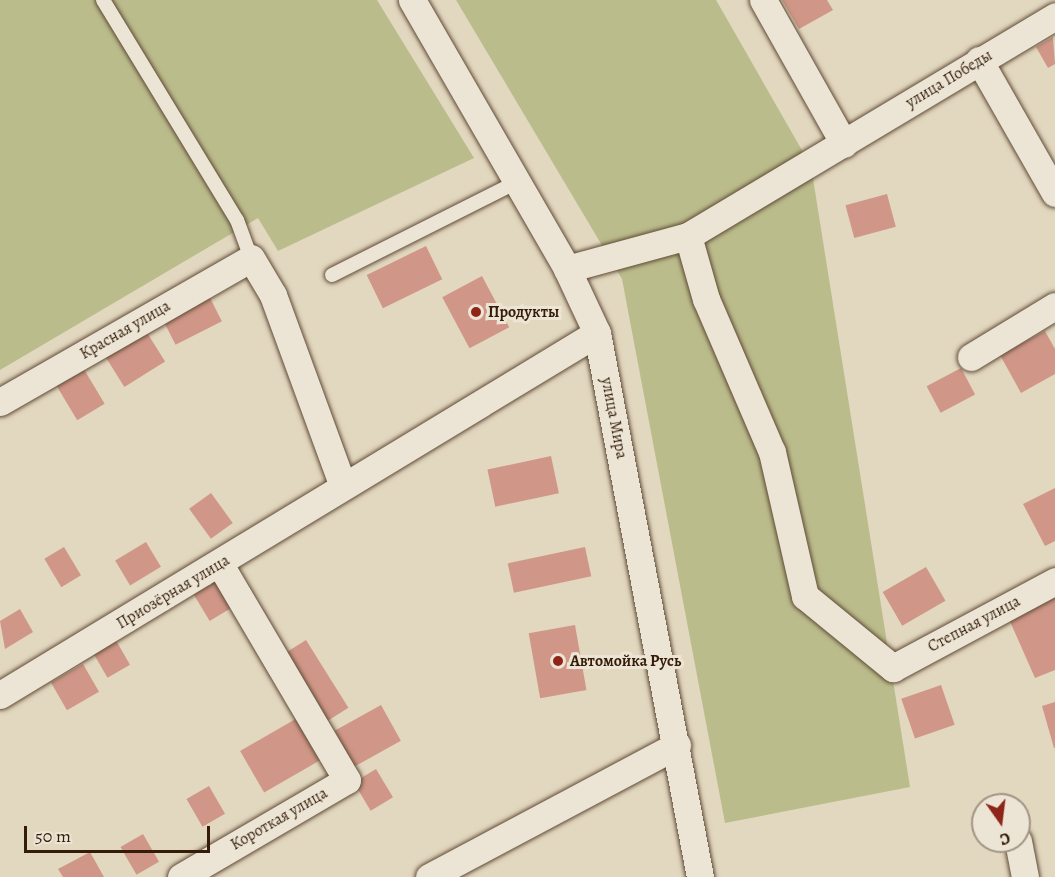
<!DOCTYPE html>
<meta charset="utf-8">
<style>
body{margin:0}
#map{position:relative;width:1055px;height:877px;overflow:hidden;background:#e2d7bf;font-family:Alegreya,serif}
div>[style]{position:absolute}
.green>*{inset:0;background:#bbbc8c}
.building>*{inset:0;background:#d09788;transform-origin:0 0}
.roads{filter:drop-shadow(0 0 2px #604b36) drop-shadow(0 0 2px #604b36)}
.service>*{height:14px;margin:-7px;padding:0 7px;transform-origin:7px;border-radius:7px;background:#ece5d5}
.minor>*{height:27px;margin:-13.5px;padding:0 13.5px;transform-origin:13.5px;border-radius:13.5px;background:#ece5d5}
.dots>*{width:16px;height:16px;translate:-50% -50%;box-sizing:border-box;border:3px solid #ece5d5;border-radius:50%}
span{translate:-50% -50%;white-space:nowrap;text-align:center;line-height:1.15;-webkit-text-stroke:6px #ece5d5;paint-order:stroke}
.street-label{font-size:16px;color:#341c08}
.poi-label{font-size:16px;color:#341c08;font-weight:700}
.left{translate:0 -50%;text-align:left}
.north{position:absolute;left:971px;top:793px;width:60px;height:60px;box-sizing:border-box;background:#ece5d5;border:2px solid #a29583;border-radius:50%;rotate:166deg;font-size:16px;font-weight:700;line-height:24px;text-align:center;color:#341c08}
.north::after{content:'';display:block;margin:auto;width:21px;height:27px;background:#8f2418;clip-path:polygon(50% 0,100% 100%,50% 72%,0 100%)}
.scale{position:absolute;left:24px;top:826px;width:186px;height:27px;box-sizing:border-box;border:3px solid #341c08;border-top:0;padding-left:8px;font-size:18px;line-height:21px;white-space:nowrap;color:#341c08;-webkit-text-stroke:4px #ece5d5;paint-order:stroke}
</style>
<div id="map">
<div class="green">
<div style="clip-path:polygon(0 0,377px 0,474px 158px,278px 251px,258px 218px,0 370px)"></div>
<div style="clip-path:polygon(456px 0,716px 0,811px 166px,910px 787px,725px 823px,622px 279px)"></div>
</div>
<div class="building">
<div style="clip-path:polygon(782px 0,827px 0,833px 10px,799px 29px)"></div>
<div style="clip-path:polygon(1053px 37px,1055px 64px,1048px 68px,1036px 47px)"></div>
<div style="left:887px;top:194px;width:34px;height:43px;rotate:75deg"></div>
<div style="left:426px;top:246px;width:37px;height:66px;rotate:64deg"></div>
<div style="left:482px;top:276px;width:58px;height:45px;rotate:62deg"></div>
<div style="left:206px;top:290px;width:35px;height:52px;rotate:63deg"></div>
<div style="left:146px;top:331px;width:36px;height:48px;rotate:58deg"></div>
<div style="clip-path:polygon(1045px 331px,1055px 349px,1055px 374px,1021px 393px,1000px 355px)"></div>
<div style="left:82px;top:366px;width:44px;height:32px;rotate:59deg"></div>
<div style="left:961px;top:368px;width:30px;height:39px;rotate:62deg"></div>
<div style="left:551px;top:456px;width:38px;height:65px;rotate:78deg"></div>
<div style="clip-path:polygon(1055px 488px,1055px 541px,1045px 546px,1023px 504px)"></div>
<div style="left:211px;top:493px;width:37px;height:27px;rotate:54deg"></div>
<div style="left:146px;top:542px;width:29px;height:36px;rotate:59deg"></div>
<div style="left:64px;top:547px;width:33px;height:23px;rotate:59deg"></div>
<div style="left:585px;top:547px;width:30px;height:79px;rotate:78deg"></div>
<div style="left:926px;top:567px;width:39px;height:50px;rotate:60deg"></div>
<div style="left:216px;top:581px;width:31px;height:26px;rotate:59deg"></div>
<div style="clip-path:polygon(1055px 596px,1055px 670px,1035px 678px,1008px 617px)"></div>
<div style="clip-path:polygon(20px 609px,33px 632px,5px 649px,0 621px)"></div>
<div style="left:575px;top:625px;width:66px;height:47px;rotate:80deg"></div>
<div style="left:114px;top:637px;width:32px;height:26px;rotate:60deg"></div>
<div style="left:306px;top:640px;width:80px;height:30px;rotate:58deg"></div>
<div style="left:83px;top:664px;width:32px;height:37px;rotate:60deg"></div>
<div style="left:941px;top:685px;width:42px;height:42px;rotate:71deg"></div>
<div style="clip-path:polygon(1055px 702px,1055px 748px,1054px 748px,1042px 706px)"></div>
<div style="left:381px;top:705px;width:41px;height:53px;rotate:61deg"></div>
<div style="left:299px;top:717px;width:48px;height:68px;rotate:60deg"></div>
<div style="left:376px;top:769px;width:33px;height:26px;rotate:59deg"></div>
<div style="left:209px;top:786px;width:32px;height:26px;rotate:60deg"></div>
<div style="left:143px;top:834px;width:32px;height:26px;rotate:60deg"></div>
<div style="clip-path:polygon(90px 852px,104px 877px,63px 877px,58px 869px)"></div>
</div>
<div class="roads">
<div class="service">
<div style="left:103px;top:0;width:258px;rotate:58.7deg"></div>
<div style="left:237px;top:220px;width:40px;rotate:69.8deg"></div>
<div style="left:332px;top:275px;width:207px;rotate:-26.7deg"></div>
</div>
<div class="minor">
<div style="left:412px;top:0;width:310px;rotate:60deg"></div>
<div style="left:567px;top:269px;width:71px;rotate:64.9deg"></div>
<div style="left:597px;top:333px;width:554px;rotate:79.28deg"></div>
<div style="left:763px;top:0;width:165px;rotate:60.6deg"></div>
<div style="left:979px;top:60px;width:153px;rotate:60.3deg"></div>
<div style="left:688px;top:236px;width:66px;rotate:74.1deg"></div>
<div style="left:706px;top:299px;width:167px;rotate:66.7deg"></div>
<div style="left:772px;top:452px;width:148px;rotate:77.1deg"></div>
<div style="left:805px;top:596px;width:114px;rotate:39.3deg"></div>
<div style="left:893px;top:668px;width:184px;rotate:-28.2deg"></div>
<div style="left:567px;top:269px;width:125px;rotate:-15.3deg"></div>
<div style="left:688px;top:236px;width:428px;rotate:-30.9deg"></div>
<div style="left:971px;top:357px;width:98px;rotate:-31.3deg"></div>
<div style="left:0;top:402px;width:289px;rotate:-29.8deg"></div>
<div style="left:251px;top:258px;width:43px;rotate:59.3deg"></div>
<div style="left:273px;top:295px;width:201px;rotate:69.9deg"></div>
<div style="left:0;top:695px;width:698px;rotate:-31.23deg"></div>
<div style="left:1018px;top:841px;width:37px;rotate:79deg"></div>
<div style="left:181px;top:877px;width:192px;rotate:-30.3deg"></div>
<div style="left:347px;top:780px;width:251px;rotate:-120.5deg"></div>
<div style="left:429px;top:877px;width:281px;rotate:-28deg"></div>
</div>
</div>
<div class="dots">
<div style="left:476px;top:312px;background:#8f2418"></div>
<div style="left:558px;top:661px;background:#8f2418"></div>
</div>
<div class="street-label">
<span style="left:949px;top:79px;rotate:-31deg">улица Победы</span>
<span style="left:125px;top:330px;rotate:-30deg">Красная улица</span>
<span style="left:614px;top:418px;rotate:79deg">улица Мира</span>
<span style="left:173px;top:592px;rotate:-31deg">Приозёрная улица</span>
<span style="left:974px;top:624px;rotate:-28deg">Степная улица</span>
<span style="left:279px;top:819px;rotate:-30deg">Короткая улица</span>
</div>
<div class="poi-label">
<span class="left" style="left:488px;top:312px">Продукты</span>
<span class="left" style="left:570px;top:661px">Автомойка Русь</span>
</div>
<div class="north">С</div>
<div class="scale">50 m</div>
</div>
